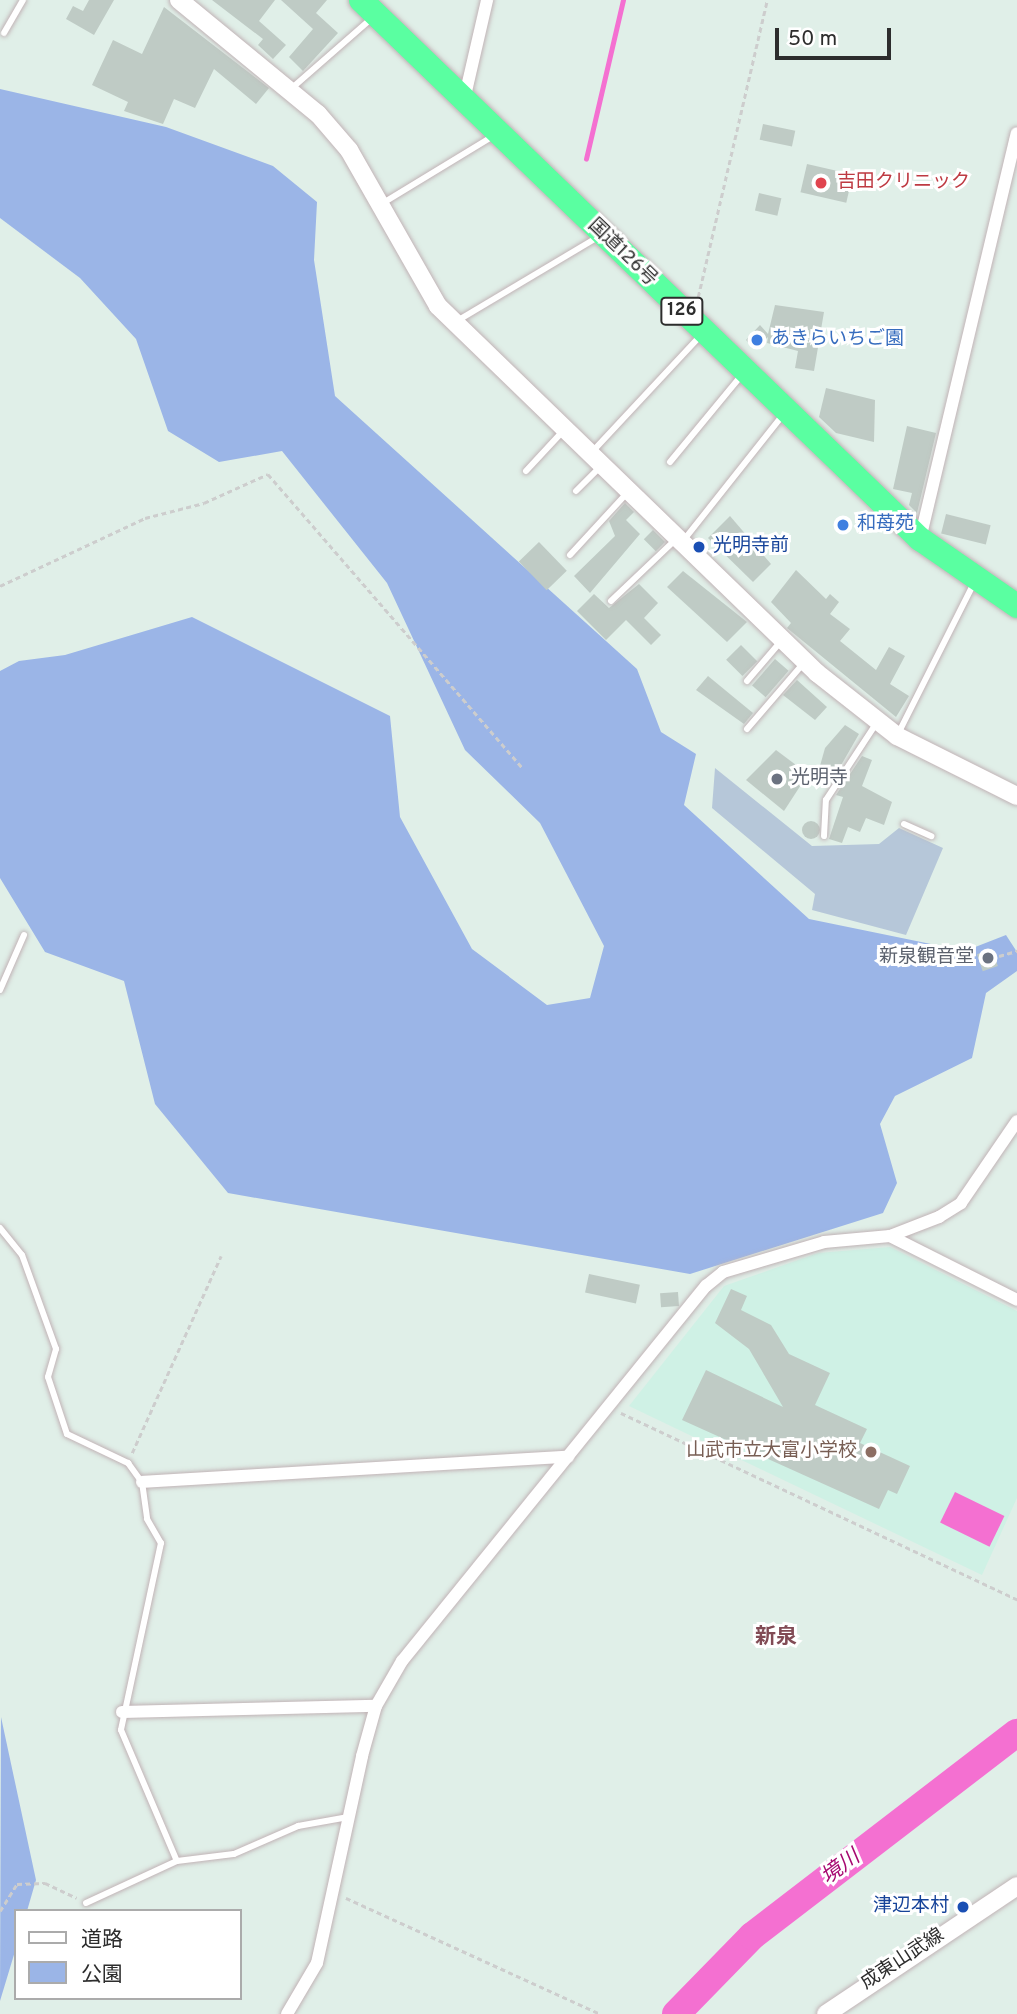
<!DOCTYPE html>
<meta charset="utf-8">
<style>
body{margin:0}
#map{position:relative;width:1017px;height:2014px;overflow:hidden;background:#e0efe8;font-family:Overpass,"Noto Sans JP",sans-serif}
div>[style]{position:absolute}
.education>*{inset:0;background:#cff1e5}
.green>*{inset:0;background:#9bb5e7}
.cemetery>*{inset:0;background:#b6c7d9}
.water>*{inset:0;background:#f470d1;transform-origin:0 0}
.stream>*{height:4.5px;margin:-2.25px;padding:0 2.25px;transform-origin:2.25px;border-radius:2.25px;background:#f470d1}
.river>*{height:28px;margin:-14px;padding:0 14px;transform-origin:14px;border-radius:14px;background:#f470d1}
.building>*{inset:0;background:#bfcbc5;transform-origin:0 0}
.round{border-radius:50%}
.path>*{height:2.5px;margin-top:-1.25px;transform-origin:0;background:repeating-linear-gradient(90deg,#cdcdcd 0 5px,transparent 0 8.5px)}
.roads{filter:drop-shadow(0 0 2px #c1b3b6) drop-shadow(0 0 2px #c1b3b6)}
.lane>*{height:6px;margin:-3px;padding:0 3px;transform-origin:3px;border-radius:3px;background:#fff}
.street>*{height:12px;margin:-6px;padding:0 6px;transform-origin:6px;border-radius:6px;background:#fff}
.secondary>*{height:18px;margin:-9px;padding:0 9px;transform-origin:9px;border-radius:9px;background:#fff}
.highway>*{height:24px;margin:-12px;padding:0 12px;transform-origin:12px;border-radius:12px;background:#5affa1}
.dots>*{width:19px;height:19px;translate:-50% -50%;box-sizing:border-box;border:4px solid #fff;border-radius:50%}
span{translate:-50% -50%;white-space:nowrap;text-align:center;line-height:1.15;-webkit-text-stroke:6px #fff;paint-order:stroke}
.shield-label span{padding:2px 5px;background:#fff;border:2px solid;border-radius:5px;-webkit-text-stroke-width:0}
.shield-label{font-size:18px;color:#2d2d2d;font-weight:700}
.health-label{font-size:19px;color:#be3a42}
.left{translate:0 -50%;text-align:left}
.street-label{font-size:19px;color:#2d2d2d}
.shop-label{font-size:19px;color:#366cbe}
.transit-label{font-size:19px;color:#164399}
.right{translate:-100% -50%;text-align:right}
.worship-label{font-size:19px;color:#5b616d}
.education-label{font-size:19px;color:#785e54}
.neighbourhood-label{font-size:21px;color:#814b55;font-weight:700}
.water-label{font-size:21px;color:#a60870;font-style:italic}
.legend{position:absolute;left:14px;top:1909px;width:228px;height:91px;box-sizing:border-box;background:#fff;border:2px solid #ababab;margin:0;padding:9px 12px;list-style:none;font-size:21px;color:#2d2d2d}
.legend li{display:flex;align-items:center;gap:14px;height:35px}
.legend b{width:35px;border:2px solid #ababab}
.scale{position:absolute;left:775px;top:28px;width:116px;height:32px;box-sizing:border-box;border:4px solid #2d2d2d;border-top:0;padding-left:9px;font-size:21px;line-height:24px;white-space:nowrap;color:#2d2d2d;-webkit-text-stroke:5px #fff;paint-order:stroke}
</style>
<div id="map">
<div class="education">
<div style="clip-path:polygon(890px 1247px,1017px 1311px,1017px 1498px,982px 1575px,629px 1406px,724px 1286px,818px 1253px)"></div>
</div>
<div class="green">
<div style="clip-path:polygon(0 89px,166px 127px,273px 166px,317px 202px,314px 260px,335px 396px,637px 669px,661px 732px,696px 754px,684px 805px,809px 919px,965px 951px,1006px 935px,1017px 952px,1017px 971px,986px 993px,972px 1058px,895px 1096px,880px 1124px,897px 1183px,883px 1213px,690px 1274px,228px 1193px,155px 1104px,124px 981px,45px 952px,0 878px,0 671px,19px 661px,65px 655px,192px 617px,390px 716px,400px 817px,472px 949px,547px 1005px,590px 998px,604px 946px,540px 823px,465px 750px,387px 583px,282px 451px,219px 462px,168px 431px,136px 339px,80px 278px,0 218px)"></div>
<div style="clip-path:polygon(1px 1717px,36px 1880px,27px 1911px,16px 1911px,16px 1948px,0 2001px)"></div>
</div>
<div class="cemetery">
<div style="clip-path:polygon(715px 768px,812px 846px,879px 844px,899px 828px,943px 848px,906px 935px,812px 910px,815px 894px,712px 808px)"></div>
</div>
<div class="water">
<div style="left:955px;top:1492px;width:55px;height:34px;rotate:26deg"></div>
</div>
<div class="stream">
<div style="left:586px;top:159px;width:163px;rotate:-76.9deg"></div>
</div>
<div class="river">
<div style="left:676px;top:2014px;width:109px;rotate:-45.7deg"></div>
<div style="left:752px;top:1936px;width:334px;rotate:-37.5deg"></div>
</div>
<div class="building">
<div style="clip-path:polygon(89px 0,114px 0,94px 35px,66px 19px,73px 6px,83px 11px)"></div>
<div style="clip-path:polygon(212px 0,275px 0,259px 21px,286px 45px,273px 59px,258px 45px,263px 39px)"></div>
<div style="clip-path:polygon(281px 0,327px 0,316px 13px,338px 33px,303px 71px,289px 57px,313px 29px)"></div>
<div style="clip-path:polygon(164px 7px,269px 88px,256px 104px,214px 69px,195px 108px,174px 99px,163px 124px,124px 111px,128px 102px,92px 85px,113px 40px,142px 54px)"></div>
<div style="left:763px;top:124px;width:33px;height:16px;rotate:12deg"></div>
<div style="left:807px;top:164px;width:47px;height:29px;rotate:13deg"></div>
<div style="left:759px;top:193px;width:23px;height:18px;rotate:13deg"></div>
<div style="clip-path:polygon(775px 305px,824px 312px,814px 371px,795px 368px,798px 351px,767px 343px,768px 337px,755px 349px,746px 340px,760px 325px,768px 334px)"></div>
<div style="clip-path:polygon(826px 388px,875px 400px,874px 442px,836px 433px,819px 417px)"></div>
<div style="clip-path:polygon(907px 426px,936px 433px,917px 513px,909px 505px,912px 493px,893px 489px)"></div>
<div style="clip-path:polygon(625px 503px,634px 512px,626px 520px,640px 534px,590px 593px,574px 576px,615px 536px,609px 521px)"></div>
<div style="left:946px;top:514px;width:46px;height:20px;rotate:14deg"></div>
<div style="clip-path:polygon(730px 516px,771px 564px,753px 582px,708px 538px)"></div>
<div style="left:653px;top:530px;width:17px;height:13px;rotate:45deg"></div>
<div style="left:539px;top:542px;width:40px;height:28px;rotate:46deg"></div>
<div style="clip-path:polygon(796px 570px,826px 599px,830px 594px,839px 602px,830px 614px,850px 629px,840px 641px,876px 670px,889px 647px,905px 656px,890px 684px,909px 696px,896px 717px,787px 628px,791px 623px,771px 602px)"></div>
<div style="clip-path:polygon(683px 571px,747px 622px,727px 642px,667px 587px)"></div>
<div style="clip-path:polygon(639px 584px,658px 603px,644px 618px,661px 635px,651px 645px,626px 620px,606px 640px,577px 611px,594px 594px,609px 608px)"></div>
<div style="left:741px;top:645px;width:23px;height:21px;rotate:45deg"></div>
<div style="left:775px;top:659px;width:18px;height:35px;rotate:41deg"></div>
<div style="clip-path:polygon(708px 676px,753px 713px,744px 724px,696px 690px)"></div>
<div style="clip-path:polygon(797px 680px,827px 707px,815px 720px,783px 695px)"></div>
<div style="clip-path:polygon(845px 725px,859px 734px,832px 781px,818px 773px,825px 748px)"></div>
<div style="clip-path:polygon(776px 750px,808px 774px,784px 811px,746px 780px)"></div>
<div style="clip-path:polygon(862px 756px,872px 760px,862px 786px,892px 802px,884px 825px,866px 818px,860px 832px,848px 827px,842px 843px,829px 839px,843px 797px,836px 795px)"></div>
<div class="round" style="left:802px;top:821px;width:18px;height:18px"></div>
<div style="left:992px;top:949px;width:18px;height:16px;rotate:71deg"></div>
<div style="left:589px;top:1274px;width:52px;height:19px;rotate:12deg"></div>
<div style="clip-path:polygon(731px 1289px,747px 1296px,741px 1310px,771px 1325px,789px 1354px,830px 1373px,815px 1405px,867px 1429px,860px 1443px,910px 1466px,897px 1494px,888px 1490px,879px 1509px,682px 1420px,706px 1370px,783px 1407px,749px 1349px,715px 1323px)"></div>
<div style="left:678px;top:1292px;width:14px;height:18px;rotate:86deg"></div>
</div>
<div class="path">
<div style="left:698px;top:297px;width:305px;rotate:-76.9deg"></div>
<div style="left:0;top:586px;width:160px;rotate:-25.1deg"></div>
<div style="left:145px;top:518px;width:61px;rotate:-14.3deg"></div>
<div style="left:204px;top:503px;width:70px;rotate:-24.4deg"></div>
<div style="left:268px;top:474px;width:388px;rotate:49.1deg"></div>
<div style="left:999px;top:956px;width:19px;rotate:-16deg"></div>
<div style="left:621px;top:1413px;width:438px;rotate:25.2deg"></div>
<div style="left:132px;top:1453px;width:216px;rotate:-65.7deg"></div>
<div style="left:346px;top:1898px;width:280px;rotate:24.5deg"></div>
<div style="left:0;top:1911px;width:32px;rotate:-58deg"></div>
<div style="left:17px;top:1884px;width:28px;rotate:-2deg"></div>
<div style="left:45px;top:1883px;width:35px;rotate:25deg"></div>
</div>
<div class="roads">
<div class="lane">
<div style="left:4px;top:33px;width:38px;rotate:-60deg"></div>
<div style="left:292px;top:88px;width:106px;rotate:-41.2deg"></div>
<div style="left:383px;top:203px;width:129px;rotate:-31.3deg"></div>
<div style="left:457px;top:321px;width:164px;rotate:-30.8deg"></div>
<div style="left:592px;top:452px;width:160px;rotate:-47deg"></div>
<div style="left:670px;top:462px;width:112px;rotate:-50.5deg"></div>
<div style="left:526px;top:471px;width:54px;rotate:-47.2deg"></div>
<div style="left:576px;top:491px;width:37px;rotate:-45deg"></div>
<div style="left:683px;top:541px;width:159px;rotate:-51.6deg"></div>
<div style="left:570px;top:555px;width:86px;rotate:-47.4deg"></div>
<div style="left:611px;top:601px;width:88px;rotate:-43.6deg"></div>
<div style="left:747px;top:681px;width:54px;rotate:-49.5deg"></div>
<div style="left:747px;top:729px;width:86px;rotate:-49.3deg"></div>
<div style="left:898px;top:734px;width:167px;rotate:-63.3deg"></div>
<div style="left:904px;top:824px;width:30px;rotate:24deg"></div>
<div style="left:824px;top:836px;width:36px;rotate:-87deg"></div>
<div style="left:826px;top:800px;width:91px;rotate:-56.7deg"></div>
<div style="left:0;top:990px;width:60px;rotate:-66.4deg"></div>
<div style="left:0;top:1228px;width:35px;rotate:51deg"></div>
<div style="left:22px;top:1255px;width:100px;rotate:70.1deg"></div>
<div style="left:56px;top:1349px;width:29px;rotate:106deg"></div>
<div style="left:48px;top:1377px;width:60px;rotate:71.6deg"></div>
<div style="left:67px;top:1434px;width:68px;rotate:25.4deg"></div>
<div style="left:128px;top:1463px;width:24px;rotate:54deg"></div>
<div style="left:142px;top:1482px;width:37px;rotate:82deg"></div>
<div style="left:147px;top:1519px;width:28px;rotate:60deg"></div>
<div style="left:161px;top:1543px;width:191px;rotate:102.1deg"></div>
<div style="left:121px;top:1730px;width:142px;rotate:66.9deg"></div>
<div style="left:86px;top:1903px;width:100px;rotate:-24.8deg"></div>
<div style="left:177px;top:1861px;width:57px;rotate:-7deg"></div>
<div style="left:234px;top:1854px;width:70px;rotate:-23.6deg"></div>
<div style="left:298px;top:1826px;width:51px;rotate:-10.2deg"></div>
</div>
<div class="street">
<div style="left:464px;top:100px;width:103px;rotate:-77deg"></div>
<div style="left:920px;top:539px;width:417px;rotate:-76.6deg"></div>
<div style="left:890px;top:1236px;width:142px;rotate:26.7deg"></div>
<div style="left:142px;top:1482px;width:427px;rotate:-3.4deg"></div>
<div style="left:122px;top:1712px;width:254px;rotate:-1.4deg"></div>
<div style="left:287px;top:2014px;width:59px;rotate:-59.5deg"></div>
<div style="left:317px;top:1963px;width:212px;rotate:-77.7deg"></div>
<div style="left:362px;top:1756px;width:52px;rotate:-74.4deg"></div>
<div style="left:376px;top:1706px;width:52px;rotate:-60deg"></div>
<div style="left:402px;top:1661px;width:483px;rotate:-51deg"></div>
<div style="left:706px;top:1286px;width:22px;rotate:-39deg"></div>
<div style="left:723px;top:1272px;width:105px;rotate:-16.5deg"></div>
<div style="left:824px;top:1242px;width:66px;rotate:-5.2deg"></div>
<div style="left:890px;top:1236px;width:53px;rotate:-21.2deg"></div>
<div style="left:939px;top:1217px;width:26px;rotate:-32deg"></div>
<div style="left:961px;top:1203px;width:99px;rotate:-55.7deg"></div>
</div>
<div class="secondary">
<div style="left:179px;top:0;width:180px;rotate:39.4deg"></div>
<div style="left:318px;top:114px;width:48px;rotate:49.3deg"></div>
<div style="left:349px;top:150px;width:180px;rotate:60.3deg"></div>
<div style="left:438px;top:306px;width:528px;rotate:44.08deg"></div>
<div style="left:817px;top:673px;width:102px;rotate:38.2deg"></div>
<div style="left:897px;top:736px;width:134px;rotate:26.6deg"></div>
<div style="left:826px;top:2014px;width:230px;rotate:-33.8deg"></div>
</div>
<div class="highway">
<div style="left:361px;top:0;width:777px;rotate:43.96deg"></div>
<div style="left:920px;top:539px;width:118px;rotate:34.6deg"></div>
</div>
</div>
<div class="dots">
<div style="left:821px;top:183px;background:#e0444e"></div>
<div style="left:757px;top:340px;background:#3f7fe0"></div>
<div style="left:843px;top:525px;background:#3f7fe0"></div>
<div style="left:699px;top:547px;background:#1a4fb4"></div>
<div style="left:777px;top:779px;background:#6b7280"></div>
<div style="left:988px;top:958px;background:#6b7280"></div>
<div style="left:871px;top:1452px;background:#8d6e63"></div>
<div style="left:963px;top:1907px;background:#1a4fb4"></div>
</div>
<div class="shield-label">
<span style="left:682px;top:311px">126</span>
</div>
<div class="health-label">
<span class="left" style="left:837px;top:183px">吉田クリニック</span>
</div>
<div class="street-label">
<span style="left:622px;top:253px;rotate:44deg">国道126号</span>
<span style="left:903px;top:1960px;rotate:-33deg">成東山武線</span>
</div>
<div class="shop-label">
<span class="left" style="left:771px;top:340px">あきらいちご園</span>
<span class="left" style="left:857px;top:525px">和苺苑</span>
</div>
<div class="transit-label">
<span class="left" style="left:713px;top:547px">光明寺前</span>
<span class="right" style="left:949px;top:1907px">津辺本村</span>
</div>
<div class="worship-label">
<span class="left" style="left:791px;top:779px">光明寺</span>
<span class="right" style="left:974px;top:958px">新泉観音堂</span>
</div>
<div class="education-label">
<span class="right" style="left:857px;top:1452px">山武市立大富小学校</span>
</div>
<div class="neighbourhood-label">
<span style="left:776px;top:1638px">新泉</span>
</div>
<div class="water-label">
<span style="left:841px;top:1868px;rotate:-37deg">境川</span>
</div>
<ul class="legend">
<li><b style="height:9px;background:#fff"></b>道路</li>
<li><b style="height:19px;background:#9bb5e7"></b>公園</li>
</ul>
<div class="scale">50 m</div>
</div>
